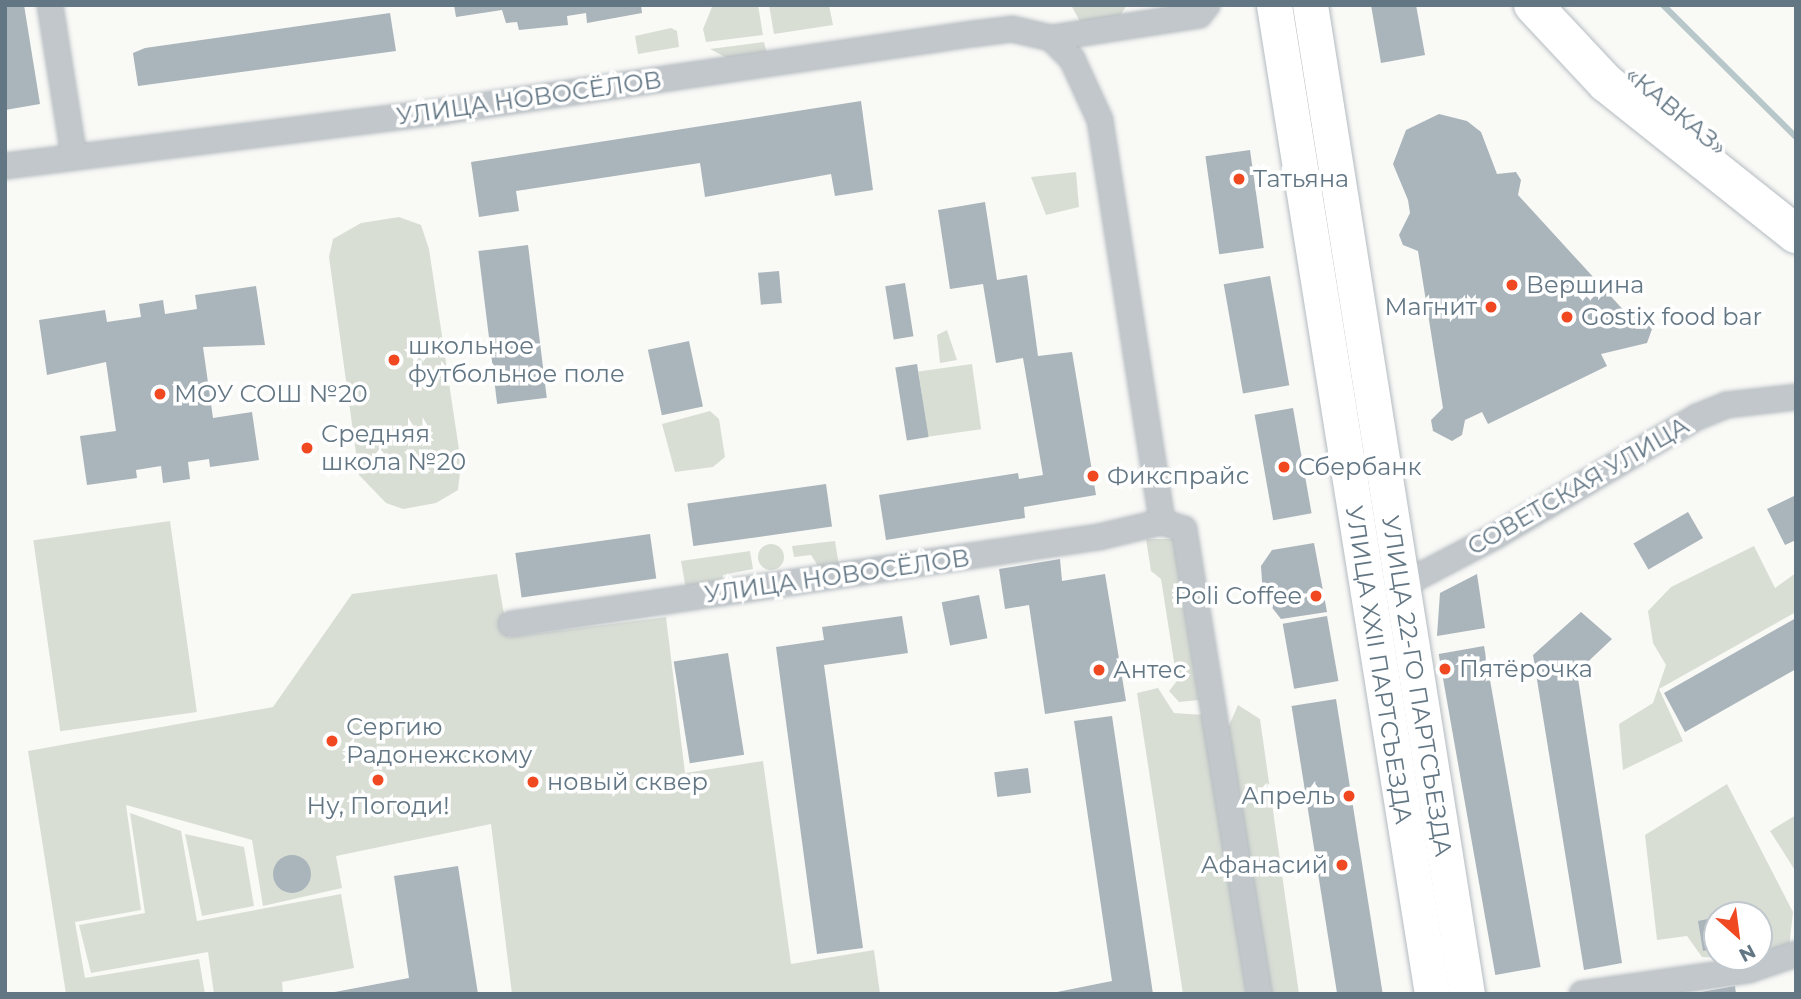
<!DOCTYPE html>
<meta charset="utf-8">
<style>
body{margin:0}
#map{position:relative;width:1801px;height:999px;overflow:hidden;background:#f9f9f6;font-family:Montserrat,sans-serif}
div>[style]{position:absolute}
.green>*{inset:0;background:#d9ded5;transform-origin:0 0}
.round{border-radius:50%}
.stream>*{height:6px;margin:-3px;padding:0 3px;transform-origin:3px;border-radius:3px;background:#b8c7ca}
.building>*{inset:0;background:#aab4bb;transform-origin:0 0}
.roads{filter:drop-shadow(0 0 2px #b4bbc0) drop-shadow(0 0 2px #b4bbc0)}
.street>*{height:24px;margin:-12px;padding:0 12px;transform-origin:12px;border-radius:12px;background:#c2c7cb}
.secondary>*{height:35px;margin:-17.5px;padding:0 17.5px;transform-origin:17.5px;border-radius:17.5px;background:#fff}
.highway>*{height:38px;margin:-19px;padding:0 19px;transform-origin:19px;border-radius:19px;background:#fff}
.dots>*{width:19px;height:19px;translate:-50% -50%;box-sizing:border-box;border:4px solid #fff;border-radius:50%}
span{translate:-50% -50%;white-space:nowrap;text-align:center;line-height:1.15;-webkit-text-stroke:7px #fff;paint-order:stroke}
.street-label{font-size:24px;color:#627684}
.poi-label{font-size:24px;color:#627684}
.left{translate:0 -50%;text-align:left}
.right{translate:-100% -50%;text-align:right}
.frame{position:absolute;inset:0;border:7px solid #627684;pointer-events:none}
.north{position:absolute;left:1703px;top:901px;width:70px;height:70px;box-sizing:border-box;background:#fff;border:2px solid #c0c8ce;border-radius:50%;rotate:152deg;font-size:19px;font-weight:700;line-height:28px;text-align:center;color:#627684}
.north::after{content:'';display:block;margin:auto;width:24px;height:32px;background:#f04820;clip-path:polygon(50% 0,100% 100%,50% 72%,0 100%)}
</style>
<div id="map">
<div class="green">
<div style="clip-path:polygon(758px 5px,763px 35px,706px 42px,703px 29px,712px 7px)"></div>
<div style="clip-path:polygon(769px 5px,829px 5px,833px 25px,774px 34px)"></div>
<div style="clip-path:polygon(1071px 5px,1127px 5px,1116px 22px,1083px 27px)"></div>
<div style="clip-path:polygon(671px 28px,677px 31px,679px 47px,638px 54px,635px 36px)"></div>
<div style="clip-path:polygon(764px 42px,767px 54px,727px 58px,710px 49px)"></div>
<div style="clip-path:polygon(1076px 172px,1079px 207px,1046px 215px,1031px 177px)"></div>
<div style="clip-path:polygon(399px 217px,421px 225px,429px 249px,461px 463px,458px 490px,436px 503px,403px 509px,386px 503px,359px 475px,329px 257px,333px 239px,361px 223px)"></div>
<div style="clip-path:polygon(947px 330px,957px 360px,940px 363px,937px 335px)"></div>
<div style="left:972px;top:364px;width:66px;height:54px;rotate:82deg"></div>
<div style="clip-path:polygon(710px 411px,719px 419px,725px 457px,713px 467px,675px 472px,662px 424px)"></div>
<div style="left:170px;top:521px;width:193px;height:138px;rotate:82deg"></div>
<div style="clip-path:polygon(1146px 539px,1174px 539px,1199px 700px,1179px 702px,1169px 691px,1177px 681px,1161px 579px,1151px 571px)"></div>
<div style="clip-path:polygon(835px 541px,840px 572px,823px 574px,811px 555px,794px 557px,792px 546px)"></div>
<div class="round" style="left:758px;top:544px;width:26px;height:26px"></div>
<div style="clip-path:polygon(1754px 546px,1775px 588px,1796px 573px,1796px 612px,1659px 689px,1683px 741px,1623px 770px,1619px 724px,1653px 703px,1666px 665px,1653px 643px,1648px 611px,1671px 587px)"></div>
<div style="clip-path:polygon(750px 551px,753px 569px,723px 575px,721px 587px,691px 591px,685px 584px,681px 561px)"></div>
<div style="clip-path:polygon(497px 574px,508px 637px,666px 617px,685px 773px,763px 761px,791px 964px,874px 950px,880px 994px,512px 994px,491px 824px,336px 856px,342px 888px,263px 906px,252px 840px,126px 805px,141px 910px,75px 922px,85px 978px,199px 959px,205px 994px,66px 994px,28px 751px,273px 707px,352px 594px)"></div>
<div style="clip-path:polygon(1158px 688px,1174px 713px,1204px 715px,1247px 994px,1183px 994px,1137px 693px)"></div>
<div style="clip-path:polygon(1238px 705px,1260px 719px,1299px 994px,1262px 994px,1227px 730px)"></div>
<div style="clip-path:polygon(1727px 784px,1793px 912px,1789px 948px,1759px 950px,1759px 915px,1717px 915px,1720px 958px,1702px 957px,1687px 936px,1657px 940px,1645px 835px)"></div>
<div style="clip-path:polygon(130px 813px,181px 831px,197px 921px,341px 894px,354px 968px,282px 982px,283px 994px,214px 994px,208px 952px,91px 973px,79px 925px,145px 913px)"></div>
<div style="clip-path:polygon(1796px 815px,1796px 872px,1770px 831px)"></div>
<div style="clip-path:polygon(185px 834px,244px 847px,254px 906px,202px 916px)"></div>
</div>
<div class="stream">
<div style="left:1663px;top:5px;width:187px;rotate:44.8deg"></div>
</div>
<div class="building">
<div style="clip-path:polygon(5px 5px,24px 5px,40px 104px,5px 110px)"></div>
<div style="clip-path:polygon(454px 5px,641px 5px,642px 13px,587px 23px,586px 13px,567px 16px,568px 25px,519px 30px,517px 22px,506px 23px,502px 10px,456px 17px)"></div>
<div style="clip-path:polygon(1371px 5px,1416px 5px,1425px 55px,1381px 63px)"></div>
<div style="clip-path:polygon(390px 13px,396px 51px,138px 86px,133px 53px,145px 48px)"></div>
<div style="clip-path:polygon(861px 101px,873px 190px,835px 196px,831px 174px,705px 197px,700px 163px,516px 191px,519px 211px,479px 217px,471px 162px)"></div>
<div style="clip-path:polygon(1439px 114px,1467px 121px,1481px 132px,1497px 174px,1516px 172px,1521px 180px,1518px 195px,1628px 315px,1644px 316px,1652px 329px,1647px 343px,1601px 354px,1607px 366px,1488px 424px,1482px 412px,1465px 420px,1462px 435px,1452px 441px,1433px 431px,1431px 420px,1443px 408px,1418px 251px,1403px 245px,1399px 235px,1410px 213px,1408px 200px,1393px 164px,1406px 130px)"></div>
<div style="left:1250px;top:150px;width:99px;height:45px;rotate:82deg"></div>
<div style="clip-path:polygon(985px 202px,997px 280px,1027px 275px,1038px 356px,1072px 352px,1096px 495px,1024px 507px,1025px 518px,886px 540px,879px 495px,1018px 473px,1019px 479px,1043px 475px,1023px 358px,996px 363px,983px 284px,950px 289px,938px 210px)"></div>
<div style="left:528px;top:245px;width:154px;height:50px;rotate:83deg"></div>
<div style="left:779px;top:271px;width:32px;height:21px;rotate:85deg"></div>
<div style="left:1270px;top:276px;width:111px;height:47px;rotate:80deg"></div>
<div style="left:905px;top:283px;width:54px;height:20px;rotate:81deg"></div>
<div style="clip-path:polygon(256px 286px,265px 345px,203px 347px,213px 418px,252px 412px,259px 460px,210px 467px,209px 459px,188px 462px,190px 479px,163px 483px,161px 466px,136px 470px,137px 478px,87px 485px,80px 436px,116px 431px,106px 362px,47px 375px,39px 320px,105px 310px,107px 322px,141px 317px,139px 304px,163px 300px,165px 314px,197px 309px,195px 295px)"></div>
<div style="left:689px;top:341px;width:67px;height:42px;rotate:78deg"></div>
<div style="left:917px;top:364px;width:74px;height:22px;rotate:81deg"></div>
<div style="left:1293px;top:408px;width:107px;height:39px;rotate:80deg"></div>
<div style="left:826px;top:484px;width:43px;height:140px;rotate:82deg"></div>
<div style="clip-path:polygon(1796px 495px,1796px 540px,1785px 545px,1767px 509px)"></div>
<div style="left:1688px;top:512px;width:30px;height:63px;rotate:60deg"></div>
<div style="left:650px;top:534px;width:45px;height:136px;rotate:82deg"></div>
<div style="clip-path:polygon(1314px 543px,1327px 612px,1281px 619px,1263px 596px,1261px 566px,1272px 550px)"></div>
<div style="clip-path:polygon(1060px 559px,1062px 581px,1105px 574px,1126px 701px,1045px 714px,1029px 605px,1005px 609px,999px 569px)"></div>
<div style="clip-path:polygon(1477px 574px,1485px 628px,1437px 636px,1440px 593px)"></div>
<div style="left:979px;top:595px;width:44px;height:38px;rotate:79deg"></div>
<div style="clip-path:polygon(1581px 612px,1612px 639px,1577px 672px,1622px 963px,1584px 970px,1533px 655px)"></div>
<div style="clip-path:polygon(902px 616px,908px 653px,824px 665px,863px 948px,817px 954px,776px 647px,824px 640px,822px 627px)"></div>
<div style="left:1327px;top:616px;width:66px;height:45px;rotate:80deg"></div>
<div style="clip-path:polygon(1796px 618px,1796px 669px,1685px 732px,1664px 693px)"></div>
<div style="left:1484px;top:646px;width:326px;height:46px;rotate:80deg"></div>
<div style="left:728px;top:653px;width:103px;height:55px;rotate:81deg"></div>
<div style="left:1336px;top:699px;width:299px;height:45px;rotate:81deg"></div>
<div style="clip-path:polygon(1112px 716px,1153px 994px,1047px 994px,1112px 981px,1074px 721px)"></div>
<div style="left:1028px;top:768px;width:25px;height:34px;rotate:83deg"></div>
<div class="round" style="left:273px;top:855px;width:38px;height:38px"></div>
<div style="clip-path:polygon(458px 866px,478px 994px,324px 994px,409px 978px,394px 876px)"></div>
<div style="clip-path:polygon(1717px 917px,1717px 948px,1703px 951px,1698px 921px)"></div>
<div style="clip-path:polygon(1735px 986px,1736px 994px,1701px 994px,1701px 992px)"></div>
</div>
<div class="roads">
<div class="street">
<div style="left:50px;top:5px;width:153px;rotate:81deg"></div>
<div style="left:1051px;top:38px;width:150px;rotate:-8.8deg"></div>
<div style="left:1199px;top:15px;width:13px;rotate:-51deg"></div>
<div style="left:5px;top:166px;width:442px;rotate:-7.1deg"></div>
<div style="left:444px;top:111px;width:534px;rotate:-8.3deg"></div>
<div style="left:972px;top:34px;width:40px;rotate:-7.1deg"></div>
<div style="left:1012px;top:29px;width:40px;rotate:13deg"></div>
<div style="left:1051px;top:38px;width:30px;rotate:45deg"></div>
<div style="left:1072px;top:59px;width:67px;rotate:65.3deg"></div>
<div style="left:1100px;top:120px;width:407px;rotate:81.2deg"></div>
<div style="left:1162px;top:522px;width:23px;rotate:18deg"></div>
<div style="left:1184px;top:529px;width:471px;rotate:80.8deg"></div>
<div style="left:1391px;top:591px;width:116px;rotate:-27.7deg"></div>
<div style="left:1494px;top:537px;width:236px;rotate:-30.6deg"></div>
<div style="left:1697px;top:417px;width:31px;rotate:-22deg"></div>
<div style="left:1726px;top:405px;width:70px;rotate:-6.5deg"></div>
<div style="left:511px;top:624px;width:594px;rotate:-8.42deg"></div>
<div style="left:1099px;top:537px;width:65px;rotate:-13.4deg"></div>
<div style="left:1582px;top:994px;width:169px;rotate:-8.2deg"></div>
<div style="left:1749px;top:970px;width:50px;rotate:-18.8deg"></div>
</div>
<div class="secondary">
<div style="left:1274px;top:5px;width:1002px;rotate:80.92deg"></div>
<div style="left:1310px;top:5px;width:1001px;rotate:80.98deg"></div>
</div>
<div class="highway">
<div style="left:1533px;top:5px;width:107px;rotate:46.9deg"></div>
<div style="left:1606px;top:83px;width:243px;rotate:38.5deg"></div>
</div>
</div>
<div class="dots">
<div style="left:1239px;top:179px;background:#f04820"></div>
<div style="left:1512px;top:285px;background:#f04820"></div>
<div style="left:1491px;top:307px;background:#f04820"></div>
<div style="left:1567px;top:317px;background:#f04820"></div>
<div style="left:394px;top:360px;background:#f04820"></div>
<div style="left:160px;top:394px;background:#f04820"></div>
<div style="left:307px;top:448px;background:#f04820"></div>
<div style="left:1284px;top:467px;background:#f04820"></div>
<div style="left:1093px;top:476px;background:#f04820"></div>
<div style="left:1316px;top:596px;background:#f04820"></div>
<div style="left:1445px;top:669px;background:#f04820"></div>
<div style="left:1099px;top:670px;background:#f04820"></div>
<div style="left:332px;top:741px;background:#f04820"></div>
<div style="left:378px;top:780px;background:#f04820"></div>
<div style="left:533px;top:782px;background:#f04820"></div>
<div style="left:1349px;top:796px;background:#f04820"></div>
<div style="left:1342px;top:865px;background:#f04820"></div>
</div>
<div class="street-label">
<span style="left:529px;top:98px;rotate:-8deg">УЛИЦА НОВОСЁЛОВ</span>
<span style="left:1676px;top:111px;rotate:40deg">«КАВКАЗ»</span>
<span style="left:1578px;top:486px;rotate:-30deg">СОВЕТСКАЯ УЛИЦА</span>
<span style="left:837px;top:576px;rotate:-8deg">УЛИЦА НОВОСЁЛОВ</span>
<span style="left:1379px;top:665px;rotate:81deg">УЛИЦА XXII ПАРТСЪЕЗДА</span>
<span style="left:1417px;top:686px;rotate:81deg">УЛИЦА 22-ГО ПАРТСЪЕЗДА</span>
</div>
<div class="poi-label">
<span class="left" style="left:1253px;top:179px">Татьяна</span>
<span class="left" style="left:1526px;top:285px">Вершина</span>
<span class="right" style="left:1477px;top:307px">Магнит</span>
<span class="left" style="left:1581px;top:317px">Gostix food bar</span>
<span class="left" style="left:408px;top:360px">школьное<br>футбольное поле</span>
<span class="left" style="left:174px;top:394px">МОУ СОШ №20</span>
<span class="left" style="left:321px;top:448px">Средняя<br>школа №20</span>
<span class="left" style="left:1298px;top:467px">Сбербанк</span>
<span class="left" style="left:1107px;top:476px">Фикспрайс</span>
<span class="right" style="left:1302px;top:596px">Poli Coffee</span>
<span class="left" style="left:1459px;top:669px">Пятёрочка</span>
<span class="left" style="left:1113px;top:670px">Антес</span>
<span class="left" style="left:346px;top:741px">Сергию<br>Радонежскому</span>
<span class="left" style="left:547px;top:782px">новый сквер</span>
<span class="right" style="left:1335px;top:796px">Апрель</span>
<span style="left:378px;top:806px">Ну, Погоди!</span>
<span class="right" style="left:1328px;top:865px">Афанасий</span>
</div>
<div class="frame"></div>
<div class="north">N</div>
</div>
